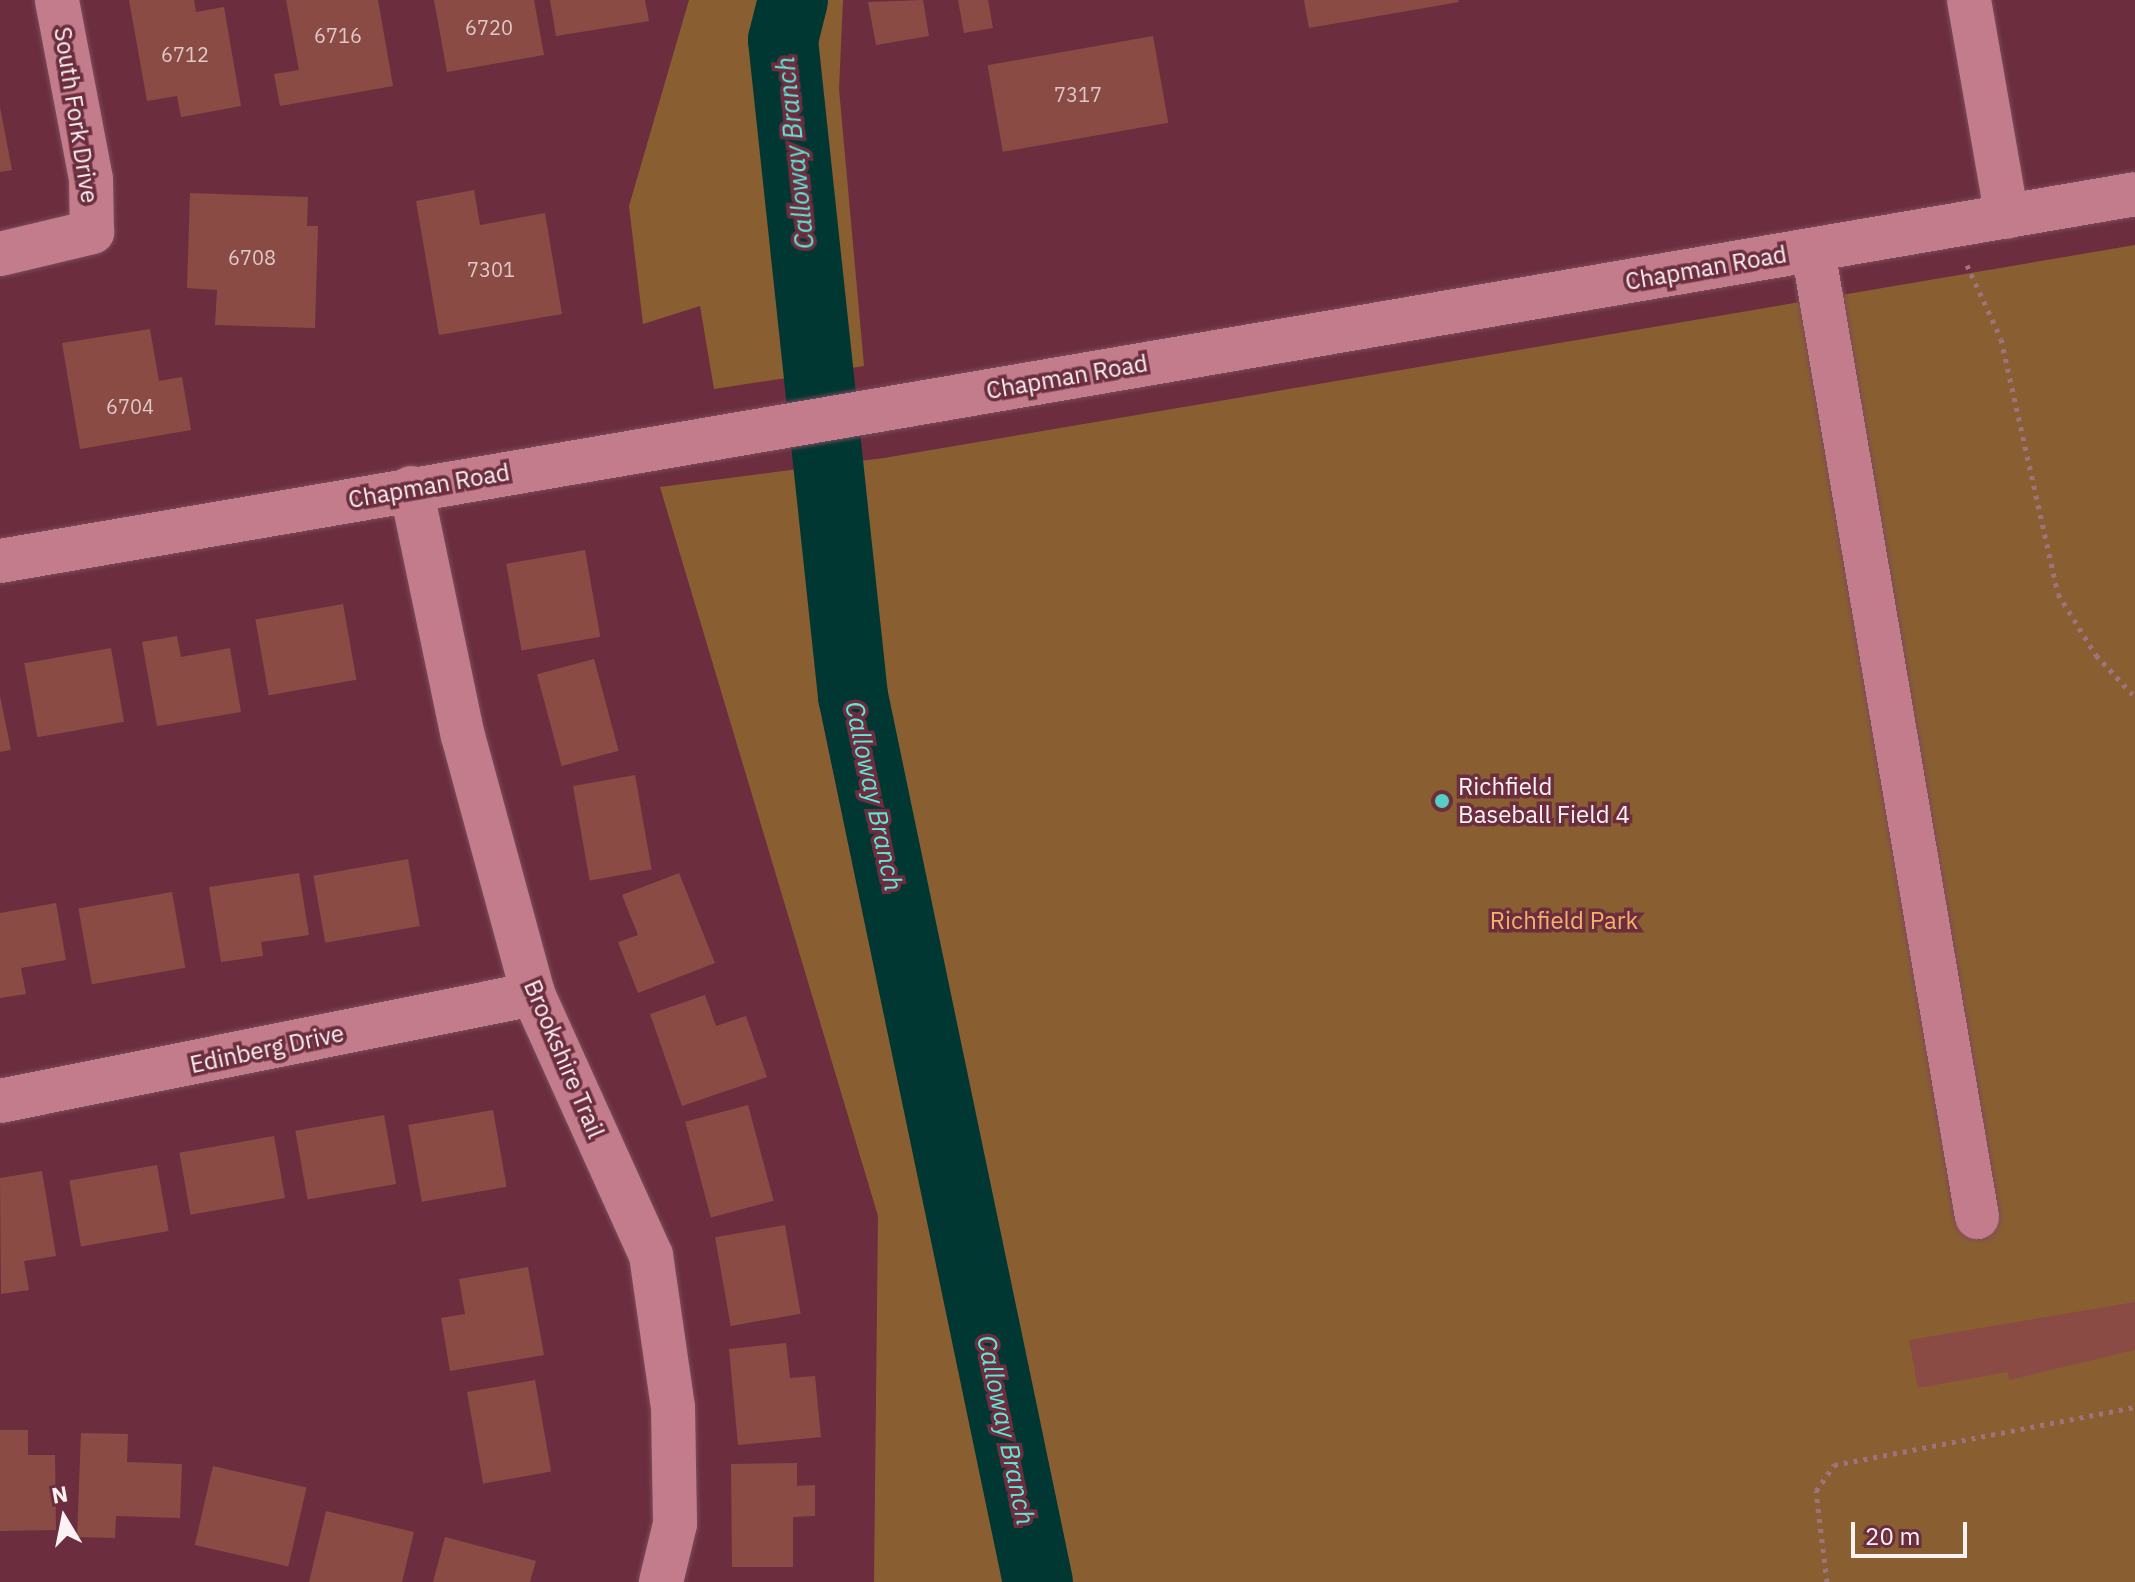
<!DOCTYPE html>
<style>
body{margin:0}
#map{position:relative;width:2135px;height:1582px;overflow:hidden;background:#6c2e3e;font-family:"IBM Plex Sans",sans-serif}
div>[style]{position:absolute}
.green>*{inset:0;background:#895f32}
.river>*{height:70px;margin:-35px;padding:0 35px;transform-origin:35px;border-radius:35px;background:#013733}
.building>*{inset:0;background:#8b4b45;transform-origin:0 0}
.path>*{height:5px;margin-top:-2.5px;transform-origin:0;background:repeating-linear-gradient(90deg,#9e737e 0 4px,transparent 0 10px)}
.roads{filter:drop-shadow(0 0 2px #7b4d5b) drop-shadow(0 0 2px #7b4d5b)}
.minor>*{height:44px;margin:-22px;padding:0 22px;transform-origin:22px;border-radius:22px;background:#c37c8b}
.dots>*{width:22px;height:22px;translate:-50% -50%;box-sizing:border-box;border:4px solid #6c2e3e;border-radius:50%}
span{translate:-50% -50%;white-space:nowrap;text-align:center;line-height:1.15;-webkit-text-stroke:7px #6c2e3e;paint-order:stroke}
.number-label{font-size:20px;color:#dec8c8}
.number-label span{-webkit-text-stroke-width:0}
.street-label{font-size:24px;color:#faf2f3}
.poi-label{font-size:24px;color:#faf2f3}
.left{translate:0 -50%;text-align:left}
.park-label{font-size:24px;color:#f4b16a}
.water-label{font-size:26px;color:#62e6d9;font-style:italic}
.north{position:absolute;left:24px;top:1478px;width:80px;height:80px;-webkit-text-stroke:6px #6c2e3e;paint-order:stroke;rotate:350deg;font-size:22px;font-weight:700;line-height:32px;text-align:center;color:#faf2f3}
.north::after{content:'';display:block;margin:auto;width:28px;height:36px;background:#faf2f3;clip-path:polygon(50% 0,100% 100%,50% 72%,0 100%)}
.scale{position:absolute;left:1851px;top:1522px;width:116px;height:36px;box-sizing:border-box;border:4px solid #faf2f3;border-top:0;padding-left:10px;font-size:24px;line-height:28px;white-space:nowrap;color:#faf2f3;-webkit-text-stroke:6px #6c2e3e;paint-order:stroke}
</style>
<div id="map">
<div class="green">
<div style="clip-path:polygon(689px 0,843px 0,839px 89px,864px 366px,714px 389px,700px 306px,643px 324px,629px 206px)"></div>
<div style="clip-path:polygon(2135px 245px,2135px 1582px,874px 1582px,878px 1216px,660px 487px,884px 458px)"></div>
</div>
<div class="river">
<div style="left:793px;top:0;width:41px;rotate:104deg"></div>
<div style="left:783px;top:40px;width:660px;rotate:83.91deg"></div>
<div style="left:853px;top:696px;width:905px;rotate:78.21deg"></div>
</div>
<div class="building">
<div style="clip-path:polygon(129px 0,194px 0,196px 12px,224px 7px,241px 106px,181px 117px,177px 96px,147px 101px)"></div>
<div style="clip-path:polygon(286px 0,378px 0,393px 86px,280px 106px,274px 74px,299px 70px)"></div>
<div style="clip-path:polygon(434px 0,534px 0,544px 55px,447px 72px)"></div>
<div style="clip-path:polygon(550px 0,645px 0,649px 21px,556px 36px)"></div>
<div style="clip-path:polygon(923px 0,929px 36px,876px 45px,868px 2px)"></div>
<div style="clip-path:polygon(958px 0,988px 0,993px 28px,964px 33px)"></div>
<div style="clip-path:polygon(1304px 0,1458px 0,1459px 2px,1309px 28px)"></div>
<div style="left:1153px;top:36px;width:88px;height:168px;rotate:80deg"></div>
<div style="clip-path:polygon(0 107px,12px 170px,0 172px)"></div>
<div style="clip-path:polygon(474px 190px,480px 225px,545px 213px,562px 314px,439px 335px,416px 201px)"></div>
<div style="clip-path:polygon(190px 193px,308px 197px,307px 226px,318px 226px,315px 328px,215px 325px,217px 290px,187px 288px)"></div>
<div style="clip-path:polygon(150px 329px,159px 381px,182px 377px,191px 430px,80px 449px,62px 343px)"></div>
<div style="left:585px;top:550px;width:88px;height:80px;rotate:80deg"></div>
<div style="left:343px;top:604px;width:77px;height:89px;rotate:80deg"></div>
<div style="clip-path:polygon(177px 636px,181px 657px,230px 648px,241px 712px,157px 726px,142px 642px)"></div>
<div style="left:111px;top:648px;width:75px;height:88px;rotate:80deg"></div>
<div style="left:594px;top:659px;width:95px;height:59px;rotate:75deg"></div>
<div style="clip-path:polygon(0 696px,11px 750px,0 752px)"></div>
<div style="left:635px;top:775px;width:96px;height:63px;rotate:80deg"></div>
<div style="left:408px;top:859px;width:68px;height:96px;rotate:80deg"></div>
<div style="clip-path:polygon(299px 873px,309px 935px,261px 942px,263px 956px,221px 962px,209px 887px)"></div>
<div style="clip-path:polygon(679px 873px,715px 963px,638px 993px,618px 942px,638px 935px,622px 895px)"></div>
<div style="left:172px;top:892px;width:77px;height:95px;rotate:80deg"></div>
<div style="clip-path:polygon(56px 903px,66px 960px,21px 968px,26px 994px,0 998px,0 913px)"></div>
<div style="clip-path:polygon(705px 995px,716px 1026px,746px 1016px,767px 1077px,682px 1106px,650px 1014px)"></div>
<div style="left:748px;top:1105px;width:99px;height:65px;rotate:75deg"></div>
<div style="left:493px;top:1110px;width:78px;height:86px;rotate:80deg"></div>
<div style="left:384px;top:1115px;width:70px;height:90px;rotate:80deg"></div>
<div style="left:274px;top:1136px;width:63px;height:96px;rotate:80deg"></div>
<div style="left:157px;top:1165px;width:67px;height:89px;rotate:80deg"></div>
<div style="clip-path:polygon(42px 1171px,56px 1256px,24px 1261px,29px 1290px,1px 1294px,0 1178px)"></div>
<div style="left:785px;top:1225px;width:90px;height:71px;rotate:80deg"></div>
<div style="clip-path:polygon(528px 1267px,544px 1355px,450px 1371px,441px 1318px,465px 1314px,459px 1279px)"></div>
<div style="clip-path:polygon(2135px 1302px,2135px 1350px,2009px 1380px,2008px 1372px,1918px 1388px,1909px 1340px)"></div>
<div style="clip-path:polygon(786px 1343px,790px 1378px,815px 1376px,821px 1437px,738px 1445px,729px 1349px)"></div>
<div style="left:535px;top:1380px;width:93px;height:69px;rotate:80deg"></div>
<div style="clip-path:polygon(0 1430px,28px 1430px,28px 1455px,55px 1455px,56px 1530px,0 1531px)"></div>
<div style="clip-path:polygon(81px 1433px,128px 1434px,127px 1462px,182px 1464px,180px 1518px,116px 1516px,115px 1538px,77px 1537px)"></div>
<div style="clip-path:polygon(797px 1463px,797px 1486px,815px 1485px,815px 1516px,793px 1517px,793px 1567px,732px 1567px,731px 1464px)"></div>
<div style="left:213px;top:1466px;width:96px;height:81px;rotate:13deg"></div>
<div style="clip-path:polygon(326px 1511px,414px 1532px,402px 1582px,309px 1582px)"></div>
<div style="clip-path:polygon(445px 1537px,536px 1561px,530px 1582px,433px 1582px)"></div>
</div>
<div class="path">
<div style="left:1967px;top:265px;width:81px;rotate:65.3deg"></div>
<div style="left:2001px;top:339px;width:261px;rotate:77.4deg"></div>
<div style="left:2058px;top:594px;width:72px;rotate:58.1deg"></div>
<div style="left:2096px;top:655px;width:57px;rotate:47.1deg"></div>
<div style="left:1827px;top:1582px;width:92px;rotate:-96.9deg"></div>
<div style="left:1816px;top:1491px;width:32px;rotate:-55deg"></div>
<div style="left:1834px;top:1465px;width:307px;rotate:-10.9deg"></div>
</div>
<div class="roads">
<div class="minor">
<div style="left:1969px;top:0;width:220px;rotate:80.1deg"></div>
<div style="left:1813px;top:250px;width:981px;rotate:80.37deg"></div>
<div style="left:0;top:254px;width:95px;rotate:-13.4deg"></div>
<div style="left:92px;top:232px;width:53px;rotate:-91.1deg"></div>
<div style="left:91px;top:179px;width:182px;rotate:-100.8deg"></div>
<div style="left:411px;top:488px;width:253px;rotate:78.2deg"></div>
<div style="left:463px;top:736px;width:267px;rotate:74.8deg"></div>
<div style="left:533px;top:994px;width:286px;rotate:65.7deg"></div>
<div style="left:651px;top:1255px;width:154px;rotate:81.8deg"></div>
<div style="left:673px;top:1407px;width:117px;rotate:89deg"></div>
<div style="left:675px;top:1524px;width:60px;rotate:103.6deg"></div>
<div style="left:0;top:561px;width:2166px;rotate:-9.75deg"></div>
<div style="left:0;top:1101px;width:544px;rotate:-11.35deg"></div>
</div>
</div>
<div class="dots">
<div style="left:1442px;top:801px;background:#57cec2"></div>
</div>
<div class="number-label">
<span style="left:489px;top:27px">6720</span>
<span style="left:338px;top:35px">6716</span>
<span style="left:185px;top:54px">6712</span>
<span style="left:1078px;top:94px">7317</span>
<span style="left:252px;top:257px">6708</span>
<span style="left:491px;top:269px">7301</span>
<span style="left:130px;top:406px">6704</span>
</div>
<div class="street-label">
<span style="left:76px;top:115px;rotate:81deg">South Fork Drive</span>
<span style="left:1706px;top:268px;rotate:-10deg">Chapman Road</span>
<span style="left:1067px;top:377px;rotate:-10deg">Chapman Road</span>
<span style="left:429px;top:486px;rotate:-10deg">Chapman Road</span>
<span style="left:267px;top:1049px;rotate:-12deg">Edinberg Drive</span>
<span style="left:564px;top:1059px;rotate:67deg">Brookshire Trail</span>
</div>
<div class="poi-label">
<span class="left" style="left:1458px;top:801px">Richfield<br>Baseball Field 4</span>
</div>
<div class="park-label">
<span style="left:1564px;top:921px">Richfield Park</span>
</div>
<div class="water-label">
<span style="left:795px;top:153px;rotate:-96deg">Calloway Branch</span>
<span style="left:874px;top:796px;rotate:78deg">Calloway Branch</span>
<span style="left:1006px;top:1430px;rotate:78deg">Calloway Branch</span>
</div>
<div class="north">N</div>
<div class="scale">20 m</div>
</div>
